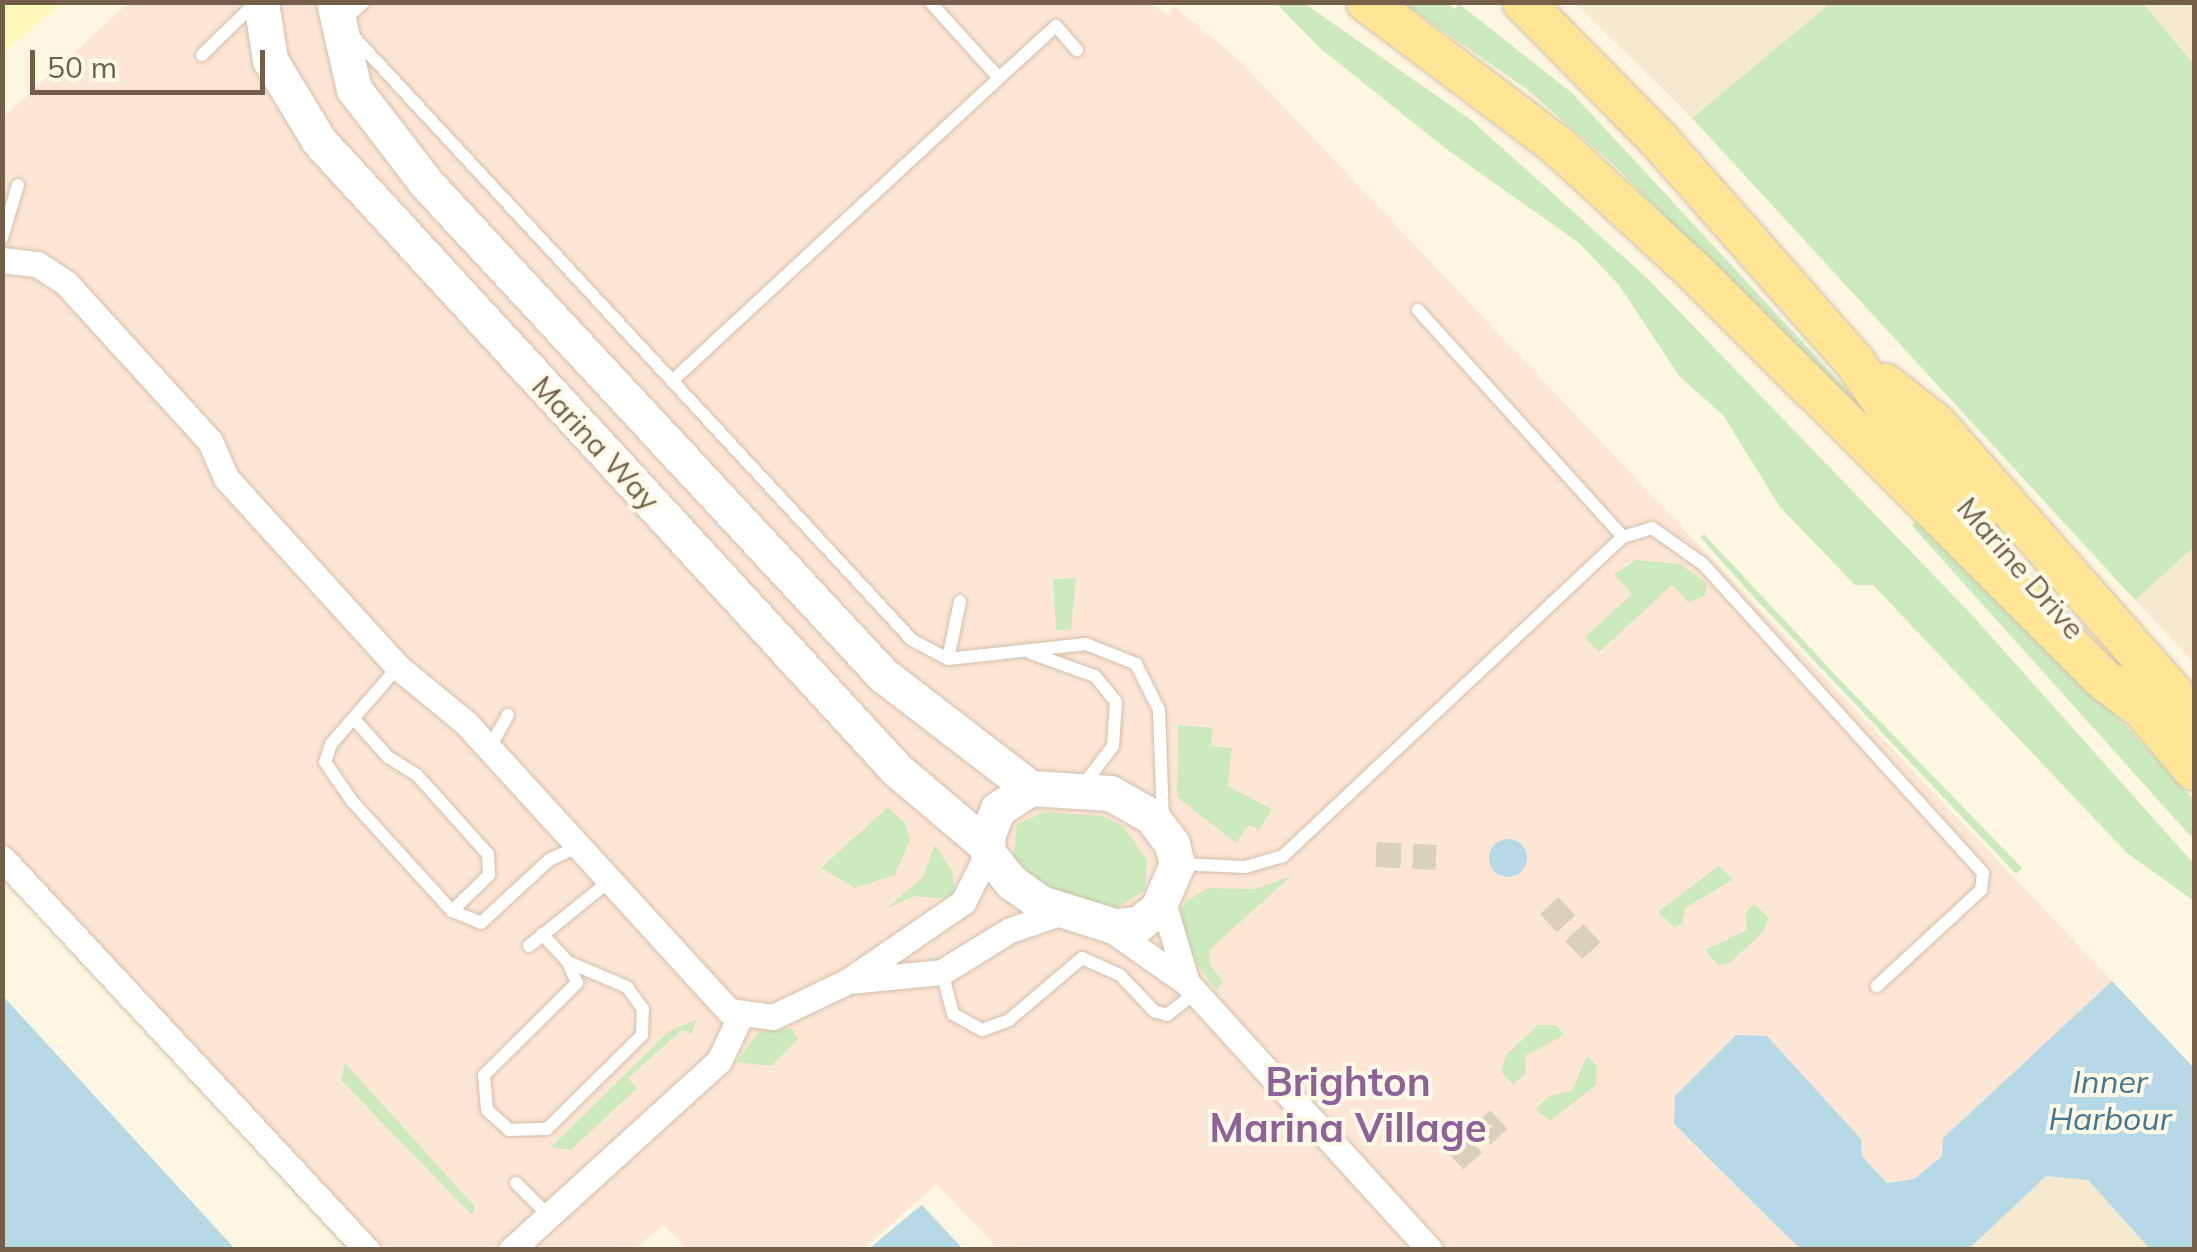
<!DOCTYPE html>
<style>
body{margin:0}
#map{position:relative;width:2197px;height:1252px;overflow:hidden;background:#fdf6e1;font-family:Mulish,sans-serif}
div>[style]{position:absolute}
.residential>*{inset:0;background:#f5e9cf}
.commercial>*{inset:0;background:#fee6d4}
.green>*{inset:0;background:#cbebbf}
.sand>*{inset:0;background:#fef8ba}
.water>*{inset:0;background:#b5d9e7}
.round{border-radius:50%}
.street-tunnel>*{height:25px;margin-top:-12.5px;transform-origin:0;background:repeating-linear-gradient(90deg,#dbd0ba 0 25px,transparent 0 37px)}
.roads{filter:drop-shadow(0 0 2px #d1c1ab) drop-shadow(0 0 2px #d1c1ab)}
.lane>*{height:12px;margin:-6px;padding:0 6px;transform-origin:6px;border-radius:6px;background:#fff}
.street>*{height:25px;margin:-12.5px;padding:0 12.5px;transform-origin:12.5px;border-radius:12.5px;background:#fff}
.secondary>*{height:35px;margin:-17.5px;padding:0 17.5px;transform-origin:17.5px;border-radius:17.5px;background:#fff}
.primary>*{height:40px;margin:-20px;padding:0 20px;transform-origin:20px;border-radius:20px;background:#ffe696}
span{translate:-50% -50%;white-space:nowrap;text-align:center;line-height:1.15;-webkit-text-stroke:8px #fff9e8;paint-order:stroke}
.street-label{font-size:30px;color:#755e47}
.water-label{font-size:32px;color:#427991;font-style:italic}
.district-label{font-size:40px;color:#8e6299;font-weight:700}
.frame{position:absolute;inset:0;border:5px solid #755e47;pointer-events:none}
.scale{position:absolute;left:30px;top:50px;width:235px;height:45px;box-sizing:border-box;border:5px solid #755e47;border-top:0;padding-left:12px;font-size:30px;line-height:35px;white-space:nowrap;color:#755e47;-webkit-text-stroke:8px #fff9e8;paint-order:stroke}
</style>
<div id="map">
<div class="residential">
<div style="clip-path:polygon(1575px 3px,1832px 3px,1692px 118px)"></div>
<div style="clip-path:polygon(2143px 3px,2194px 3px,2194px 64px,2179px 45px)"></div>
<div style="clip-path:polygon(2194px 547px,2194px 663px,2135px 600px)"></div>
<div style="clip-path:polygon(2046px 1176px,2088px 1180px,2150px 1249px,1969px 1250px)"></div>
</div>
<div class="commercial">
<div style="clip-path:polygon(1150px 2px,1167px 15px,1174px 6px,1242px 63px,2112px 981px,1944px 1137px,1942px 1156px,1914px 1179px,1888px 1183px,1862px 1156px,1674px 1124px,1800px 1249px,998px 1249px,937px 1184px,863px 1249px,687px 1249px,663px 1225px,635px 1249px,348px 1250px,3px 878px,3px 118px,128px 3px)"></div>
</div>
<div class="green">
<div style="clip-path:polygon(1832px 2px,2143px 3px,2194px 64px,2194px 547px,2135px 600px,1692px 118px)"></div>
<div style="clip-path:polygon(1276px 3px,1304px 3px,1471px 120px,1647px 278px,1972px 615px,2194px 864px,2194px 901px,2127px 853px,1873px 585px,1855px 585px,1780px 507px,1723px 415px,1680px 377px,1619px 285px,1579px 243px,1445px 148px,1320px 48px)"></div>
<div style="clip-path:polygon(1403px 3px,1446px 3px,1455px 9px,1458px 3px,1572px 93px,1883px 429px,1880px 436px,1615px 166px,1528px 90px)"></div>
<div style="clip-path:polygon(1919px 517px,2037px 629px,2194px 800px,2194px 840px,1912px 526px)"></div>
<div style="clip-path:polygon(1704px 534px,1843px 683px,2022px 868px,2016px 874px,1750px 593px,1700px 537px)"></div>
<div style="clip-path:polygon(1636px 560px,1680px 564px,1706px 583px,1706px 595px,1689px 603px,1672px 585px,1599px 652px,1585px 637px,1632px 594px,1614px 574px)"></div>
<div style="clip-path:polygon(1076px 578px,1071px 629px,1056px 631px,1053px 579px)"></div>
<div style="clip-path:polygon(1178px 725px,1213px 728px,1211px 746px,1232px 748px,1228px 786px,1272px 809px,1259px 830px,1249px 825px,1236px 843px,1177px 797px)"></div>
<div style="clip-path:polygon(888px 807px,905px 823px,910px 840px,895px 875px,855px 888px,821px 868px)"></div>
<div style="clip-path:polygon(1044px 812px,1102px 816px,1123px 826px,1147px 860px,1145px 890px,1116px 909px,1063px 900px,1013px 862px,1017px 824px)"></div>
<div style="clip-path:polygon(935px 845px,952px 871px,955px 889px,948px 899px,914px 896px,886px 909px,923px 877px)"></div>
<div style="clip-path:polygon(1719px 866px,1733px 880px,1685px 908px,1682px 923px,1675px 928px,1658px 912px)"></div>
<div style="clip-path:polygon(1291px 876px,1209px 950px,1210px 965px,1223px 982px,1216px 990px,1190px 954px,1178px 919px,1186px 901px,1208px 888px,1256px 889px)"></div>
<div style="clip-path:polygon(1754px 904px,1769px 918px,1763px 932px,1730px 963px,1718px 965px,1705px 950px,1747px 930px,1745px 913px)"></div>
<div style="clip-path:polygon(697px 1019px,691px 1034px,682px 1030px,628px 1078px,637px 1088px,571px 1150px,551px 1147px,668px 1032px)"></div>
<div style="clip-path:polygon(1538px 1025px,1556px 1025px,1564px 1035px,1525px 1056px,1526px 1073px,1513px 1085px,1501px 1072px,1506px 1055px)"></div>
<div style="clip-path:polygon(792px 1029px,798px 1039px,771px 1066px,736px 1062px,760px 1031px)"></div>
<div style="clip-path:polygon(1587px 1056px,1597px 1066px,1596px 1085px,1550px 1121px,1536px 1109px,1549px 1096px,1572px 1091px)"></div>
<div style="clip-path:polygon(345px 1063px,475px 1207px,472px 1215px,341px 1080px)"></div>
</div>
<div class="sand">
<div style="clip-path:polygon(3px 2px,62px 2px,62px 3px,3px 53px)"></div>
</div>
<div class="water">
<div class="round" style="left:1489px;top:839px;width:38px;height:38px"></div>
<div style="clip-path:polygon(2112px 981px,2194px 1068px,2194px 1249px,2150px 1249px,2088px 1180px,2046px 1176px,1969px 1249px,1800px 1249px,1674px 1124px,1675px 1096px,1736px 1035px,1767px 1036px,1861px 1139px,1862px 1156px,1887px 1183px,1914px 1179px,1942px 1156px,1943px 1138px)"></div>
<div style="clip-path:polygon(2px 995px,180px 1189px,235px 1249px,3px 1249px)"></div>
<div style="clip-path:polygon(922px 1205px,963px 1249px,869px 1249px,914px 1211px)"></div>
</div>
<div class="street-tunnel">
<div style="left:1376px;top:854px;width:60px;rotate:2.9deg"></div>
<div style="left:1549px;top:905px;width:63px;rotate:46.9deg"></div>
<div style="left:1455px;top:1160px;width:60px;rotate:-43deg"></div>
</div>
<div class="roads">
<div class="lane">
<div style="left:343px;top:21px;width:28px;rotate:-42deg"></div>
<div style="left:352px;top:35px;width:824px;rotate:47.21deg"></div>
<div style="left:912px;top:640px;width:41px;rotate:27.8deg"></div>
<div style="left:948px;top:659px;width:139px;rotate:-6.2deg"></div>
<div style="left:1086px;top:644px;width:54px;rotate:21.8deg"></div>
<div style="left:1136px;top:664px;width:51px;rotate:63.4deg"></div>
<div style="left:1159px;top:710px;width:108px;rotate:87.9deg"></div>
<div style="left:202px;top:55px;width:73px;rotate:-44.4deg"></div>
<div style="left:999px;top:78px;width:77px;rotate:-42.4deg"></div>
<div style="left:1056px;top:26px;width:32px;rotate:49deg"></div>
<div style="left:2px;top:238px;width:55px;rotate:-73.2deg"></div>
<div style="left:1418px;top:310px;width:306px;rotate:47.9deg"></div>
<div style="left:672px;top:381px;width:446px;rotate:-42.8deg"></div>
<div style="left:999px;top:78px;width:103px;rotate:-132.2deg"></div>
<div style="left:1031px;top:653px;width:68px;rotate:19.8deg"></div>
<div style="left:1095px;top:676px;width:33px;rotate:51deg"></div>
<div style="left:1116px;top:702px;width:44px;rotate:93.9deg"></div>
<div style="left:1113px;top:746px;width:53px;rotate:127.3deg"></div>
<div style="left:948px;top:659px;width:59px;rotate:-78.3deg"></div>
<div style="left:398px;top:667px;width:102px;rotate:131deg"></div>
<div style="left:331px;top:744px;width:19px;rotate:108deg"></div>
<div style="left:325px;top:762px;width:47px;rotate:55.3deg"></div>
<div style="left:352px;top:801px;width:149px;rotate:47.7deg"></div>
<div style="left:452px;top:911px;width:31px;rotate:22deg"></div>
<div style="left:481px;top:923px;width:93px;rotate:-42.8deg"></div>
<div style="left:549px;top:860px;width:29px;rotate:-25deg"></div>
<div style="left:354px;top:719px;width:51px;rotate:48.2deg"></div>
<div style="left:388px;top:757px;width:34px;rotate:32deg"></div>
<div style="left:417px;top:775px;width:106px;rotate:48.1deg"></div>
<div style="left:488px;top:854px;width:21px;rotate:87deg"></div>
<div style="left:489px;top:875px;width:52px;rotate:135.8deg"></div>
<div style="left:489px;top:749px;width:39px;rotate:-61deg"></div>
<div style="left:1180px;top:864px;width:65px;rotate:2.6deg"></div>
<div style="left:1245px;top:867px;width:40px;rotate:-16deg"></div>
<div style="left:1283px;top:856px;width:466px;rotate:-43.2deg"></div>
<div style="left:1623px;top:537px;width:30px;rotate:-17deg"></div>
<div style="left:1652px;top:528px;width:62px;rotate:35.2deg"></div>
<div style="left:1703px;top:564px;width:417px;rotate:47.8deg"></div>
<div style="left:1983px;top:873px;width:17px;rotate:97deg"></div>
<div style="left:1981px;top:890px;width:142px;rotate:137.3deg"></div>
<div style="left:542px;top:934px;width:38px;rotate:47deg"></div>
<div style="left:568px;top:962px;width:23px;rotate:67deg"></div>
<div style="left:577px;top:983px;width:131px;rotate:135.3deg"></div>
<div style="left:484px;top:1075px;width:35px;rotate:85deg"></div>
<div style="left:487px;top:1110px;width:30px;rotate:42deg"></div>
<div style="left:509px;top:1130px;width:38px;rotate:-2deg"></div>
<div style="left:547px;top:1129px;width:134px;rotate:-44.7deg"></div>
<div style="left:642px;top:1035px;width:26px;rotate:-88deg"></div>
<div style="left:643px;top:1009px;width:27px;rotate:-126deg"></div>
<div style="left:627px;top:987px;width:64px;rotate:-157deg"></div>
<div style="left:529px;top:946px;width:100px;rotate:-38.9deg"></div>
<div style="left:942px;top:972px;width:43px;rotate:75.3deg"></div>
<div style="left:953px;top:1014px;width:33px;rotate:29deg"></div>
<div style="left:982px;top:1030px;width:29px;rotate:-20deg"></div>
<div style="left:1009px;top:1020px;width:96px;rotate:-40.3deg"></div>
<div style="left:1082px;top:958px;width:42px;rotate:24.1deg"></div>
<div style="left:1120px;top:975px;width:50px;rotate:46.6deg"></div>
<div style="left:1154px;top:1011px;width:14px;rotate:17deg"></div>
<div style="left:1167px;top:1015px;width:36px;rotate:-38deg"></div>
<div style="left:516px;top:1183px;width:45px;rotate:45deg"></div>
</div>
<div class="street">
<div style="left:2px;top:260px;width:35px;rotate:7deg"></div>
<div style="left:37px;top:264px;width:35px;rotate:33deg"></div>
<div style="left:66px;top:283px;width:214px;rotate:47.7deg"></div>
<div style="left:210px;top:441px;width:40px;rotate:66.6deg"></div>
<div style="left:226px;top:478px;width:256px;rotate:47.7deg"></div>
<div style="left:398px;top:667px;width:88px;rotate:39.5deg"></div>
<div style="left:466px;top:723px;width:390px;rotate:47.6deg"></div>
<div style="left:729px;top:1011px;width:44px;rotate:7.8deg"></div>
<div style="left:773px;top:1017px;width:83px;rotate:-25.6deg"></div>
<div style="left:848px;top:981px;width:140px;rotate:-34.5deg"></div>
<div style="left:963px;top:902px;width:55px;rotate:-63deg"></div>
<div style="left:2px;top:858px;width:536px;rotate:47.04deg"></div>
<div style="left:1163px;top:902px;width:84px;rotate:73.5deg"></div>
<div style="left:1106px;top:926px;width:99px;rotate:35.1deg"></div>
<div style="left:1187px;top:983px;width:361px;rotate:47.7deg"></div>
<div style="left:849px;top:981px;width:93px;rotate:-5.5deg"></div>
<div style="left:942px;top:972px;width:80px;rotate:-31.7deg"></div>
<div style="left:1010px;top:930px;width:56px;rotate:-18.8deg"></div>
<div style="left:511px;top:1250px;width:281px;rotate:-42.3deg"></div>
<div style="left:719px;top:1061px;width:49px;rotate:-64.5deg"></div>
</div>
<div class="secondary">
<div style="left:261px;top:2px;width:59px;rotate:81.2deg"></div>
<div style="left:270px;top:60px;width:95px;rotate:58.8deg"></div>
<div style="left:319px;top:141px;width:854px;rotate:47.42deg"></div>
<div style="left:897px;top:770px;width:118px;rotate:40.2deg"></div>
<div style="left:334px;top:2px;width:89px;rotate:77.1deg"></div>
<div style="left:354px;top:89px;width:118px;rotate:52.5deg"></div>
<div style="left:426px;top:183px;width:672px;rotate:47.11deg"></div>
<div style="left:883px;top:675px;width:185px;rotate:37.5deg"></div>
<div style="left:1030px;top:788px;width:80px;rotate:3.6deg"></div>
<div style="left:1110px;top:793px;width:47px;rotate:29.3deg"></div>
<div style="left:1151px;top:816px;width:35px;rotate:53deg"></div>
<div style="left:1172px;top:844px;width:21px;rotate:76deg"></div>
<div style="left:1177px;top:864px;width:48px;rotate:113.4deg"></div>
<div style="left:1158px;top:908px;width:26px;rotate:141deg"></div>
<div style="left:1138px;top:924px;width:24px;rotate:175deg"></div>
<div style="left:1114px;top:926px;width:77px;rotate:-162.5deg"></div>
<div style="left:1041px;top:903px;width:35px;rotate:-145deg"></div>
<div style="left:1012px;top:883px;width:38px;rotate:-129deg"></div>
<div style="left:988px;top:853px;width:17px;rotate:-93deg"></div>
<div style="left:987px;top:836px;width:29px;rotate:-68deg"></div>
<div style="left:998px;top:809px;width:38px;rotate:-33deg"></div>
</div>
<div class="primary">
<div style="left:1367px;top:2px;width:239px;rotate:37deg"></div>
<div style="left:1558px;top:146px;width:186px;rotate:42.6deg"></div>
<div style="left:1695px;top:272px;width:578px;rotate:44.93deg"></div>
<div style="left:2104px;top:680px;width:41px;rotate:37.1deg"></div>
<div style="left:1523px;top:2px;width:194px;rotate:45.4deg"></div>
<div style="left:1659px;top:140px;width:295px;rotate:48.6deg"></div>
<div style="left:1854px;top:361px;width:93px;rotate:55.5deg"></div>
<div style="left:1907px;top:438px;width:106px;rotate:48.5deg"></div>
<div style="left:1885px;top:384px;width:63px;rotate:38deg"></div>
<div style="left:1935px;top:423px;width:392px;rotate:48.6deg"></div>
<div style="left:2123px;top:686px;width:110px;rotate:49.8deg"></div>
</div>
</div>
<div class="street-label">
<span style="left:596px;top:443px;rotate:47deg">Marina Way</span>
<span style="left:2021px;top:568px;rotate:49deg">Marine Drive</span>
</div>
<div class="water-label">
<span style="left:2110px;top:1100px">Inner<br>Harbour</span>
</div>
<div class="district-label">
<span style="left:1348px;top:1104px">Brighton<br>Marina Village</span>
</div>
<div class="frame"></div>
<div class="scale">50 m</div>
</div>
